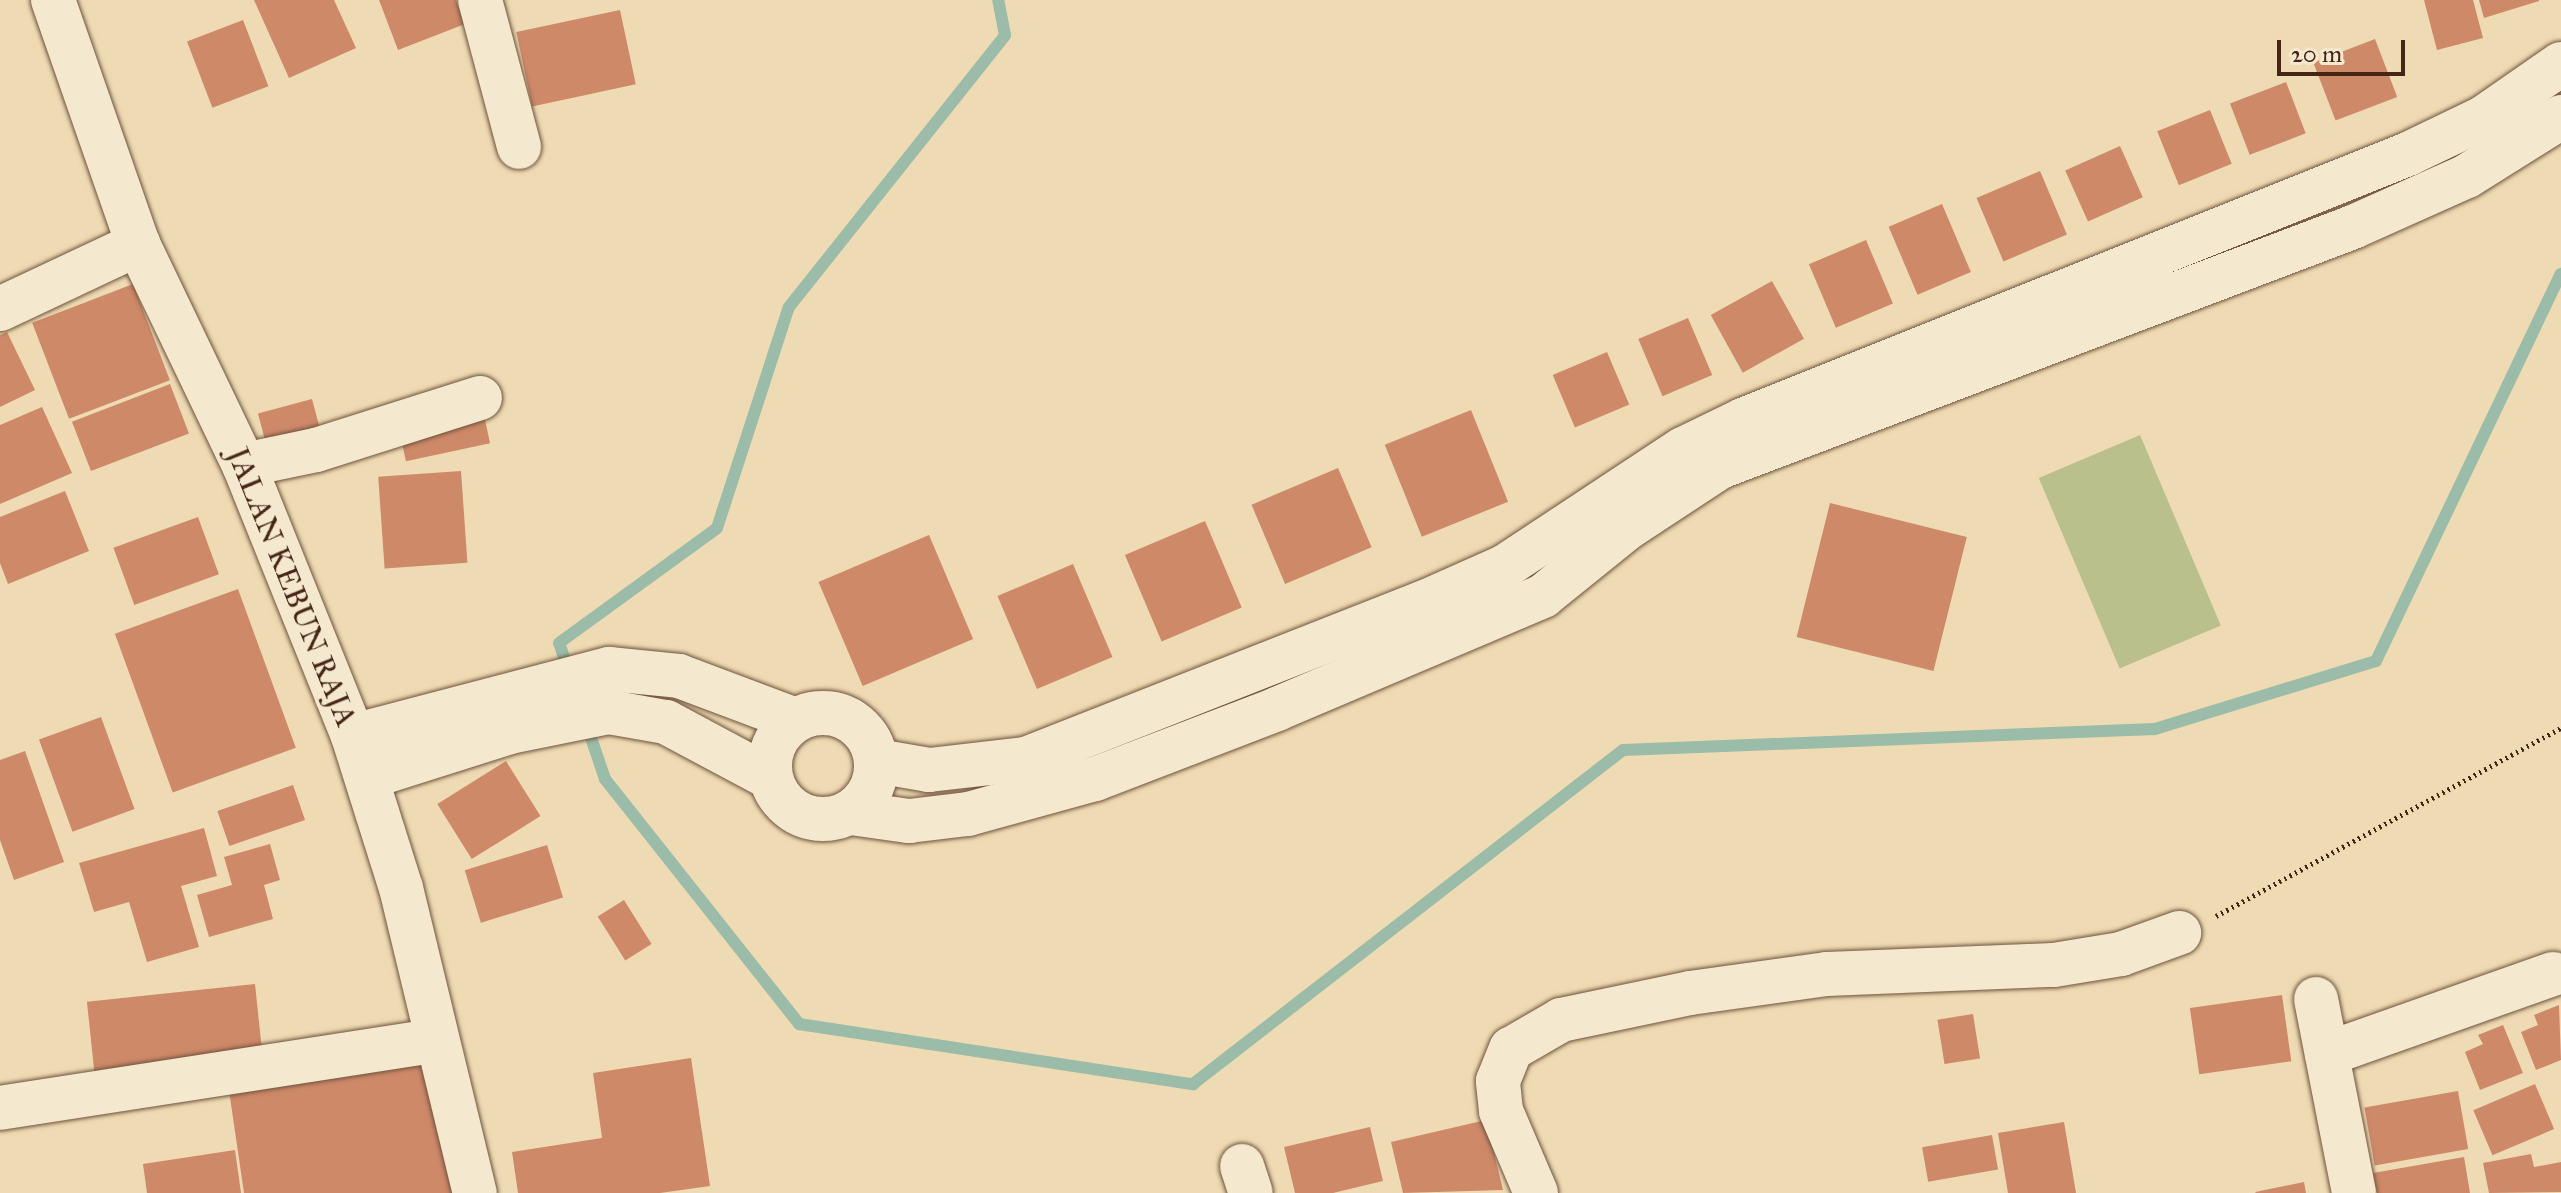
<!DOCTYPE html>
<style>
body{margin:0}
#map{position:relative;width:2561px;height:1193px;overflow:hidden;background:#eedbb3;font-family:"IM FELL Great Primer",serif}
div>[style]{position:absolute}
.green>*{inset:0;background:#bac08b;transform-origin:0 0}
.stream>*{height:12px;margin:-6px;padding:0 6px;transform-origin:6px;border-radius:6px;background:#9abca8}
.building>*{inset:0;background:#ce8969;transform-origin:0 0}
.path>*{height:5px;margin-top:-2.5px;transform-origin:0;background:repeating-linear-gradient(90deg,#452616 0 2px,transparent 0 6px)}
.roads{filter:drop-shadow(0 0 2px #6f533d) drop-shadow(0 0 2px #6f533d)}
.minor>*{height:44px;margin:-22px;padding:0 22px;transform-origin:22px;border-radius:22px;background:#f4e8ce}
.minor>.ring{margin:-22px;padding:0;box-sizing:content-box;background:none;border:44px solid #f4e8ce;border-radius:50%}
.tertiary>*{height:44px;margin:-22px;padding:0 22px;transform-origin:22px;border-radius:22px;background:#f4e8ce}
span{translate:-50% -50%;white-space:nowrap;text-align:center;line-height:1.15;-webkit-text-stroke:7px #f4e8ce;paint-order:stroke}
.street-label{font-size:30px;color:#452616}
.scale{position:absolute;left:2277px;top:40px;width:128px;height:36px;box-sizing:border-box;border:4px solid #452616;border-top:0;padding-left:10px;font-size:24px;line-height:28px;white-space:nowrap;color:#452616;-webkit-text-stroke:6px #f4e8ce;paint-order:stroke}
</style>
<div id="map">
<div class="green">
<div style="left:2140px;top:435px;width:207px;height:110px;rotate:67deg"></div>
</div>
<div class="stream">
<div style="left:568px;top:670px;width:28px;rotate:-108deg"></div>
<div style="left:559px;top:643px;width:195px;rotate:-36deg"></div>
<div style="left:717px;top:528px;width:232px;rotate:-72deg"></div>
<div style="left:789px;top:307px;width:347px;rotate:-51.5deg"></div>
<div style="left:1005px;top:35px;width:36px;rotate:-101deg"></div>
<div style="left:587px;top:726px;width:56px;rotate:71.2deg"></div>
<div style="left:605px;top:779px;width:313px;rotate:51.6deg"></div>
<div style="left:799px;top:1024px;width:399px;rotate:8.7deg"></div>
<div style="left:1193px;top:1084px;width:544px;rotate:-37.84deg"></div>
<div style="left:1623px;top:750px;width:532px;rotate:-2.26deg"></div>
<div style="left:2155px;top:729px;width:231px;rotate:-17.1deg"></div>
<div style="left:2376px;top:661px;width:429px;rotate:-64.5deg"></div>
</div>
<div class="building">
<div style="clip-path:polygon(254px 0,334px 0,356px 48px,289px 78px)"></div>
<div style="clip-path:polygon(379px 0,456px 0,465px 24px,398px 50px)"></div>
<div style="clip-path:polygon(2424px 0,2473px 0,2483px 38px,2437px 50px)"></div>
<div style="clip-path:polygon(2479px 0,2539px 0,2539px 1px,2484px 18px)"></div>
<div style="left:620px;top:10px;width:76px;height:106px;rotate:78deg"></div>
<div style="left:243px;top:20px;width:71px;height:60px;rotate:69deg"></div>
<div style="left:2375px;top:39px;width:62px;height:66px;rotate:69deg"></div>
<div style="left:2286px;top:82px;width:55px;height:60px;rotate:69deg"></div>
<div style="left:2210px;top:110px;width:58px;height:57px;rotate:68deg"></div>
<div style="left:2120px;top:146px;width:56px;height:60px;rotate:66deg"></div>
<div style="left:2040px;top:171px;width:69px;height:69px;rotate:67deg"></div>
<div style="left:1942px;top:204px;width:74px;height:58px;rotate:67deg"></div>
<div style="left:1866px;top:240px;width:69px;height:62px;rotate:67deg"></div>
<div style="left:1772px;top:281px;width:66px;height:70px;rotate:61deg"></div>
<div style="left:133px;top:284px;width:103px;height:108px;rotate:69deg"></div>
<div style="left:1688px;top:318px;width:62px;height:54px;rotate:67deg"></div>
<div style="clip-path:polygon(7px 332px,35px 390px,0 407px,0 335px)"></div>
<div style="left:1607px;top:352px;width:57px;height:59px;rotate:67deg"></div>
<div style="left:170px;top:384px;width:53px;height:105px;rotate:69deg"></div>
<div style="left:312px;top:399px;width:39px;height:56px;rotate:75deg"></div>
<div style="clip-path:polygon(42px 407px,72px 473px,0 504px,0 425px)"></div>
<div style="left:1471px;top:410px;width:99px;height:93px;rotate:68deg"></div>
<div style="left:484px;top:415px;width:29px;height:86px;rotate:78deg"></div>
<div style="left:1338px;top:468px;width:86px;height:94px;rotate:67deg"></div>
<div style="left:461px;top:471px;width:92px;height:83px;rotate:86deg"></div>
<div style="clip-path:polygon(65px 491px,89px 551px,8px 584px,0 563px,0 517px)"></div>
<div style="left:1830px;top:503px;width:141px;height:138px;rotate:14deg"></div>
<div style="left:198px;top:517px;width:61px;height:90px;rotate:70deg"></div>
<div style="left:1205px;top:521px;width:94px;height:87px;rotate:67deg"></div>
<div style="left:929px;top:535px;width:113px;height:120px;rotate:67deg"></div>
<div style="left:1073px;top:564px;width:101px;height:82px;rotate:67deg"></div>
<div style="left:238px;top:589px;width:169px;height:131px;rotate:70deg"></div>
<div style="left:101px;top:717px;width:98px;height:66px;rotate:70deg"></div>
<div style="clip-path:polygon(25px 751px,64px 862px,14px 880px,0 840px,0 760px)"></div>
<div style="left:506px;top:761px;width:65px;height:81px;rotate:58deg"></div>
<div style="left:293px;top:785px;width:37px;height:80px;rotate:71deg"></div>
<div style="clip-path:polygon(204px 828px,217px 876px,181px 886px,199px 947px,147px 962px,129px 902px,94px 912px,79px 863px)"></div>
<div style="clip-path:polygon(270px 844px,280px 880px,264px 885px,273px 919px,209px 937px,197px 895px,232px 885px,224px 857px)"></div>
<div style="left:547px;top:845px;width:55px;height:86px;rotate:73deg"></div>
<div style="left:624px;top:900px;width:52px;height:31px;rotate:58deg"></div>
<div style="left:255px;top:984px;width:75px;height:169px;rotate:84deg"></div>
<div style="left:2282px;top:995px;width:67px;height:93px;rotate:82deg"></div>
<div style="clip-path:polygon(2559px 1005px,2561px 1060px,2536px 1070px,2521px 1032px,2538px 1025px,2534px 1015px)"></div>
<div style="left:1973px;top:1014px;width:45px;height:36px;rotate:81deg"></div>
<div style="clip-path:polygon(2503px 1025px,2523px 1073px,2480px 1090px,2465px 1052px,2483px 1044px,2478px 1035px)"></div>
<div style="clip-path:polygon(434px 1057px,454px 1193px,244px 1193px,226px 1070px)"></div>
<div style="clip-path:polygon(691px 1058px,710px 1186px,660px 1193px,518px 1193px,512px 1152px,602px 1138px,593px 1073px)"></div>
<div style="left:2535px;top:1084px;width:49px;height:67px;rotate:67deg"></div>
<div style="left:2458px;top:1091px;width:59px;height:95px;rotate:80deg"></div>
<div style="clip-path:polygon(1486px 1120px,1503px 1190px,1403px 1193px,1391px 1142px)"></div>
<div style="clip-path:polygon(2064px 1122px,2076px 1193px,2008px 1193px,1998px 1133px)"></div>
<div style="clip-path:polygon(1370px 1127px,1383px 1181px,1333px 1193px,1295px 1193px,1284px 1147px)"></div>
<div style="left:1992px;top:1135px;width:35px;height:71px;rotate:80deg"></div>
<div style="clip-path:polygon(235px 1150px,241px 1193px,147px 1193px,143px 1164px)"></div>
<div style="clip-path:polygon(2531px 1154px,2534px 1167px,2561px 1162px,2561px 1192px,2489px 1193px,2483px 1163px)"></div>
<div style="clip-path:polygon(2464px 1157px,2470px 1193px,2377px 1193px,2373px 1173px)"></div>
<div style="clip-path:polygon(2304px 1182px,2306px 1193px,2256px 1193px,2255px 1192px)"></div>
</div>
<div class="path">
<div style="left:2216px;top:916px;width:393px;rotate:-28.6deg"></div>
</div>
<div class="roads">
<div class="minor">
<div style="left:480px;top:0;width:152px;rotate:75.1deg"></div>
<div style="left:0;top:309px;width:153px;rotate:-25.2deg"></div>
<div style="left:244px;top:465px;width:74px;rotate:-11.8deg"></div>
<div style="left:316px;top:450px;width:172px;rotate:-17.6deg"></div>
<div class="ring" style="left:770px;top:713px;width:62px;height:62px"></div>
<div style="left:353px;top:736px;width:265px;rotate:-14.7deg"></div>
<div style="left:609px;top:669px;width:70px;rotate:5.7deg"></div>
<div style="left:679px;top:676px;width:125px;rotate:20.6deg"></div>
<div style="left:877px;top:761px;width:53px;rotate:9.8deg"></div>
<div style="left:929px;top:770px;width:98px;rotate:-6.5deg"></div>
<div style="left:1026px;top:759px;width:427px;rotate:-21.5deg"></div>
<div style="left:1423px;top:603px;width:89px;rotate:-24deg"></div>
<div style="left:1504px;top:567px;width:214px;rotate:-33.4deg"></div>
<div style="left:1683px;top:449px;width:67px;rotate:-25.8deg"></div>
<div style="left:1743px;top:420px;width:716px;rotate:-21.8deg"></div>
<div style="left:2408px;top:154px;width:83px;rotate:-25.6deg"></div>
<div style="left:2483px;top:118px;width:95px;rotate:-34.7deg"></div>
<div style="left:368px;top:777px;width:149px;rotate:-17.6deg"></div>
<div style="left:510px;top:732px;width:101px;rotate:-11.4deg"></div>
<div style="left:609px;top:712px;width:58px;rotate:10deg"></div>
<div style="left:666px;top:722px;width:119px;rotate:28.1deg"></div>
<div style="left:851px;top:813px;width:59px;rotate:7.9deg"></div>
<div style="left:909px;top:821px;width:59px;rotate:-6.8deg"></div>
<div style="left:968px;top:814px;width:132px;rotate:-15.4deg"></div>
<div style="left:1095px;top:779px;width:195px;rotate:-21deg"></div>
<div style="left:1277px;top:709px;width:289px;rotate:-23deg"></div>
<div style="left:1543px;top:596px;width:108px;rotate:-39deg"></div>
<div style="left:1627px;top:528px;width:111px;rotate:-33.3deg"></div>
<div style="left:1720px;top:467px;width:677px;rotate:-20.76deg"></div>
<div style="left:2353px;top:227px;width:125px;rotate:-24.1deg"></div>
<div style="left:2467px;top:176px;width:111px;rotate:-32.1deg"></div>
<div style="left:2316px;top:999px;width:198px;rotate:78.9deg"></div>
<div style="left:2327px;top:1054px;width:240px;rotate:-19.5deg"></div>
<div style="left:0;top:1108px;width:442px;rotate:-8.8deg"></div>
<div style="left:1242px;top:1166px;width:28px;rotate:72deg"></div>
<div style="left:1536px;top:1193px;width:89px;rotate:-113.1deg"></div>
<div style="left:1501px;top:1111px;width:30px;rotate:-96deg"></div>
<div style="left:1498px;top:1081px;width:35px;rotate:-68deg"></div>
<div style="left:1511px;top:1049px;width:58px;rotate:-30.1deg"></div>
<div style="left:1561px;top:1020px;width:132px;rotate:-11.8deg"></div>
<div style="left:1690px;top:993px;width:138px;rotate:-7.9deg"></div>
<div style="left:1827px;top:974px;width:227px;rotate:-2.3deg"></div>
<div style="left:2054px;top:965px;width:68px;rotate:-9.3deg"></div>
<div style="left:2121px;top:954px;width:62px;rotate:-19.9deg"></div>
</div>
<div class="tertiary">
<div style="left:53px;top:0;width:258px;rotate:70.8deg"></div>
<div style="left:138px;top:244px;width:245px;rotate:64.4deg"></div>
<div style="left:244px;top:465px;width:292px;rotate:68.1deg"></div>
<div style="left:353px;top:736px;width:159px;rotate:72.5deg"></div>
<div style="left:401px;top:888px;width:314px;rotate:76.4deg"></div>
</div>
</div>
<div class="street-label">
<span style="left:292px;top:587px;rotate:68deg">JALAN KEBUN RAJA</span>
</div>
<div class="scale">20 m</div>
</div>
